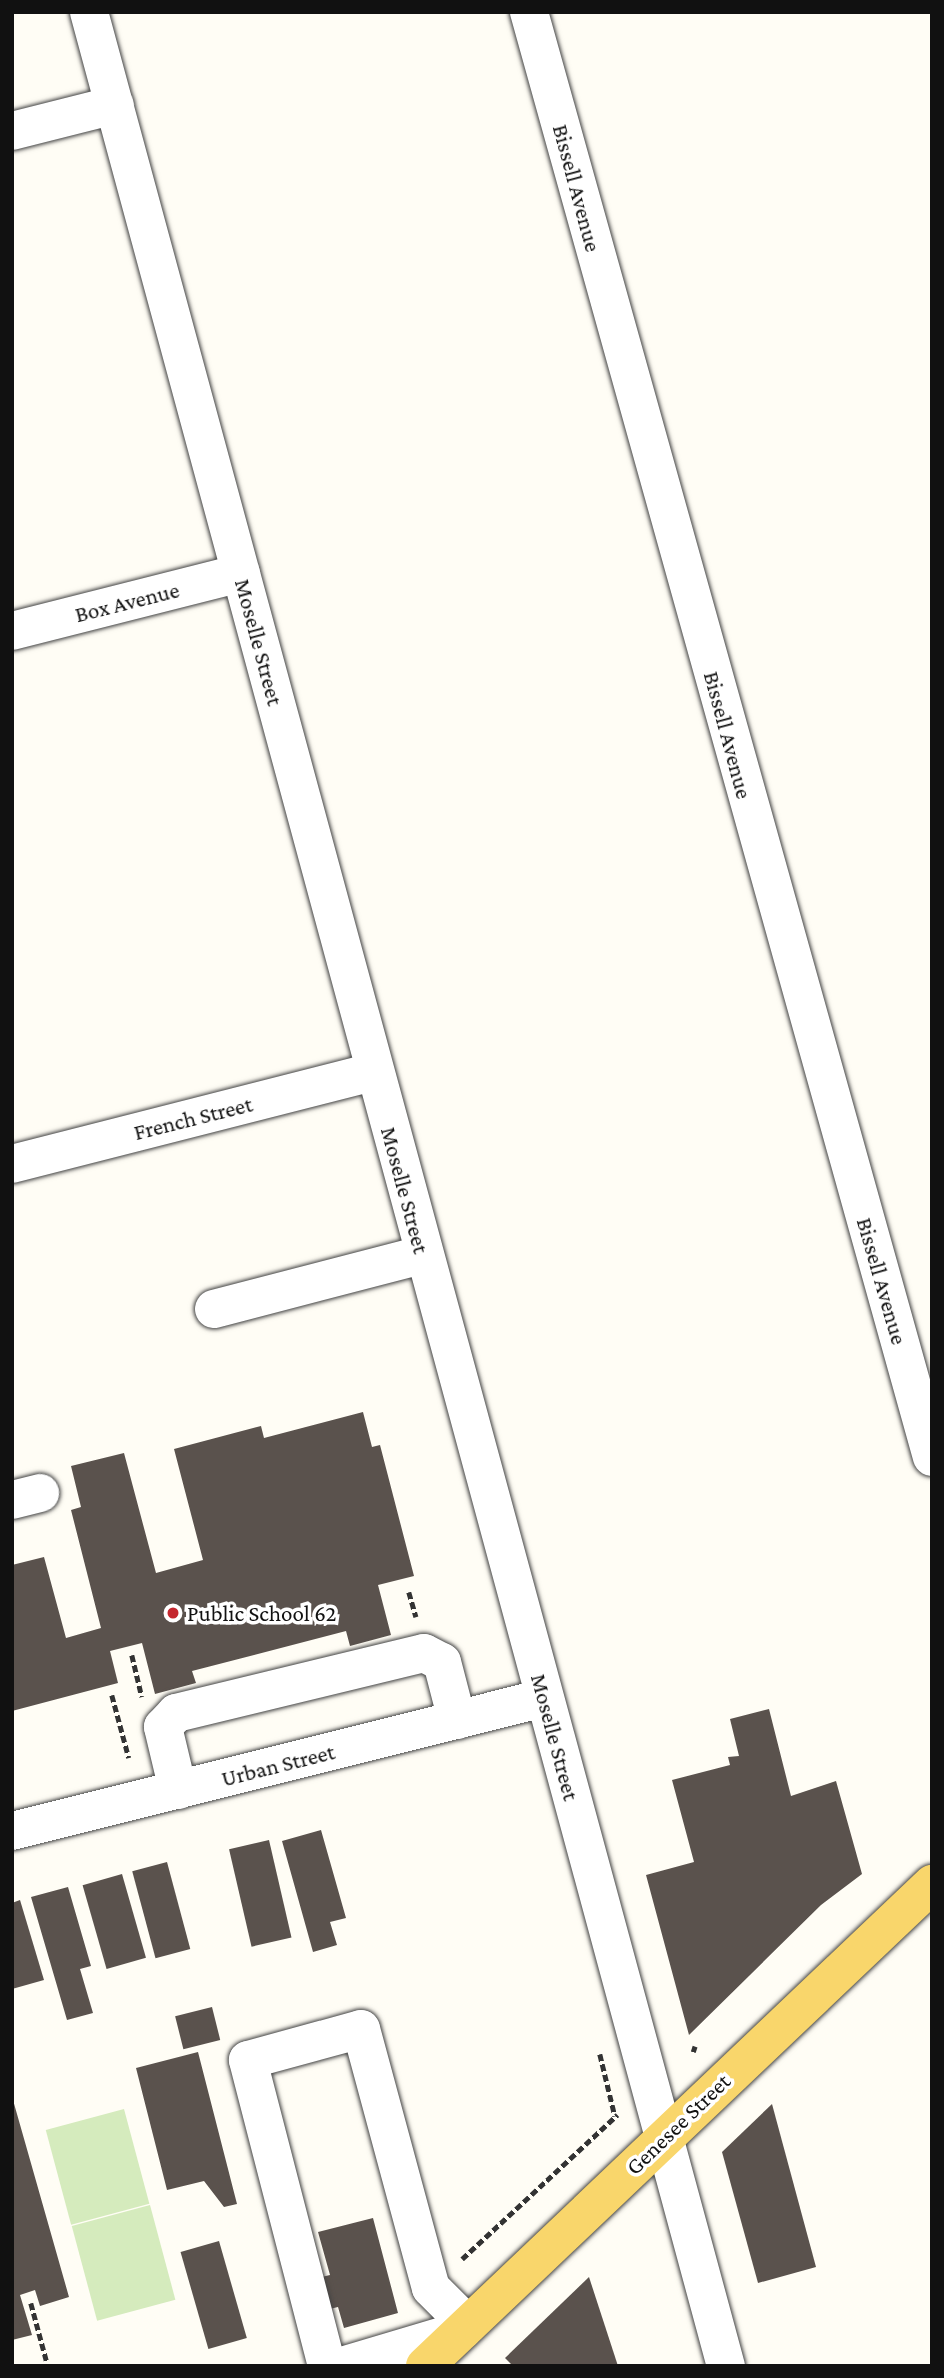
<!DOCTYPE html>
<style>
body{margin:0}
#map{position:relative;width:944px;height:2378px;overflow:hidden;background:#fffdf5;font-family:"Crimson Pro",serif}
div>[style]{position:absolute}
.green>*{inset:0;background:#d5ebbd;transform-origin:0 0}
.building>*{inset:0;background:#5a524d;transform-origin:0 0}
.path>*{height:4.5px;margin-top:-2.25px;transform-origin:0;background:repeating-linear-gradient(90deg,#333 0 7px,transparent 0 10.5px)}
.roads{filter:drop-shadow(0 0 2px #444) drop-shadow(0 0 2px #444)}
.minor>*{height:38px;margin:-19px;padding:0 19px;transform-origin:19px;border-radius:19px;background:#fff}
.major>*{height:38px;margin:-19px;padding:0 19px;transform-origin:19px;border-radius:19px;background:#f9d66b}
.dots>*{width:19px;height:19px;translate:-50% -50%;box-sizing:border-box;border:4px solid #fff;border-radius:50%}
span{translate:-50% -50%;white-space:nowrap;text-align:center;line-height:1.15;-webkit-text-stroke:7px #fff;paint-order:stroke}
.street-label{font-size:23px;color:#111}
.poi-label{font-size:23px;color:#111}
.left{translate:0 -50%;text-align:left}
.frame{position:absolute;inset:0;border:14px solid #111;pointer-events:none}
</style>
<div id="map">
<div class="green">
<div style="left:124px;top:2109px;width:98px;height:81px;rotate:75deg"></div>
<div style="left:150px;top:2205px;width:98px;height:81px;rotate:75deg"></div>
</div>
<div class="building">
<div style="clip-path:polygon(363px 1412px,372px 1447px,380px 1445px,414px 1576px,378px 1585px,391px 1635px,350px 1646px,346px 1631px,192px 1671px,196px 1683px,155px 1694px,142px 1643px,110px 1651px,118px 1683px,12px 1711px,12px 1565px,44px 1557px,66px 1638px,101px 1628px,71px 1510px,81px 1507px,71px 1466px,124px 1453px,156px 1573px,203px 1560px,174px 1449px,261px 1426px,264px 1438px)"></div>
<div style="clip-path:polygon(769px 1709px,791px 1796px,836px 1781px,862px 1874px,821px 1905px,689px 2035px,646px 1875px,694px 1862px,672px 1780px,730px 1765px,728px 1757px,739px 1756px,730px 1719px)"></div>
<div style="clip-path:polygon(321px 1830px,346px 1918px,330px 1922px,337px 1945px,313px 1952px,282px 1841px)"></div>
<div style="left:269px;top:1840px;width:100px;height:41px;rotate:77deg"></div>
<div style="left:167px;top:1862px;width:90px;height:36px;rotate:75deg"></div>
<div style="left:122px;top:1874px;width:87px;height:41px;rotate:74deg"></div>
<div style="clip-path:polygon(68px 1887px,91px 1966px,80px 1969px,93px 2013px,67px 2020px,31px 1897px)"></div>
<div style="clip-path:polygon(20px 1900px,44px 1980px,12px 1989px,12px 1903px)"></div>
<div style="left:212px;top:2007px;width:34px;height:38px;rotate:76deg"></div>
<div style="clip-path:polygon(198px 2052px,237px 2204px,224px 2207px,204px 2181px,167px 2190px,136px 2068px)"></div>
<div style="clip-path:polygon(13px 2100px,69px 2297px,40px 2306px,35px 2290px,20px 2295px,32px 2335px,12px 2340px)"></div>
<div style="clip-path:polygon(772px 2104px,816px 2267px,758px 2283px,722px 2152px)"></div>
<div style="clip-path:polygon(373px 2218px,398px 2313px,344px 2328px,338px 2307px,317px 2312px,309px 2280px,330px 2275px,318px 2232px)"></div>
<div style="left:219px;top:2241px;width:101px;height:40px;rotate:74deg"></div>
<div style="clip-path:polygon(589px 2277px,618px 2366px,513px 2366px,505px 2358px)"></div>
</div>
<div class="path">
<div style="left:409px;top:1592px;width:26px;rotate:74deg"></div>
<div style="left:132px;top:1655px;width:43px;rotate:76.6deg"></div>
<div style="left:112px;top:1695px;width:65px;rotate:74.9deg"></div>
<div style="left:693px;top:2052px;width:6px;rotate:-72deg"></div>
<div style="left:600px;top:2054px;width:64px;rotate:76.4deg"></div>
<div style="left:462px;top:2259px;width:212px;rotate:-42.9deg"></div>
<div style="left:31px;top:2303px;width:65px;rotate:74.9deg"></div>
</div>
<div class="roads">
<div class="minor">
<div style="left:89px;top:12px;width:2439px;rotate:74.86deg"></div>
<div style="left:529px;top:12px;width:1500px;rotate:74.42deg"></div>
<div style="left:12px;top:131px;width:106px;rotate:-14.2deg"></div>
<div style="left:12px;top:631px;width:236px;rotate:-14.2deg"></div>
<div style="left:12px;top:1164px;width:374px;rotate:-14.3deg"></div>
<div style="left:214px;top:1309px;width:214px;rotate:-14.6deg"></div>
<div style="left:12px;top:1500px;width:29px;rotate:-14deg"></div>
<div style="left:178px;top:1790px;width:65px;rotate:-103.4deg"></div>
<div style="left:163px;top:1727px;width:19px;rotate:-47deg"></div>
<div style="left:176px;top:1713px;width:255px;rotate:-13.6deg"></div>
<div style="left:424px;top:1653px;width:20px;rotate:27deg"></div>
<div style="left:442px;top:1662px;width:60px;rotate:75.5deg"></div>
<div style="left:12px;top:1831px;width:548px;rotate:-14.04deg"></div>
<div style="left:327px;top:2366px;width:316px;rotate:-104.5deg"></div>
<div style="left:248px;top:2060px;width:117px;rotate:-15.3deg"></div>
<div style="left:361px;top:2029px;width:268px;rotate:74.9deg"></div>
<div style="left:431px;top:2288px;width:52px;rotate:45deg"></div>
<div style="left:342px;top:2366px;width:126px;rotate:-16.6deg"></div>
</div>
<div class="major">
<div style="left:425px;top:2366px;width:700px;rotate:-43.55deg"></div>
</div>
</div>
<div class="dots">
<div style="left:173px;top:1613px;background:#c4262e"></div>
</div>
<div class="street-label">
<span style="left:577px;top:188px;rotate:75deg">Bissell Avenue</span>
<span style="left:127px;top:602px;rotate:-14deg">Box Avenue</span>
<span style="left:259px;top:642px;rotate:75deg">Moselle Street</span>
<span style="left:728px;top:735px;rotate:75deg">Bissell Avenue</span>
<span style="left:193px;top:1118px;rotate:-14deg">French Street</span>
<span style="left:405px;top:1190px;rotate:75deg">Moselle Street</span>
<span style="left:882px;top:1281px;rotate:74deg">Bissell Avenue</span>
<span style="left:555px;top:1737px;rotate:75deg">Moselle Street</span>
<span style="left:278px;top:1765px;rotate:-14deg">Urban Street</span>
<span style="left:678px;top:2124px;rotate:-44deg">Genesee Street</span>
</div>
<div class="poi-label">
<span class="left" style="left:187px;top:1613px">Public School 62</span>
</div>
<div class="frame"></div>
</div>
